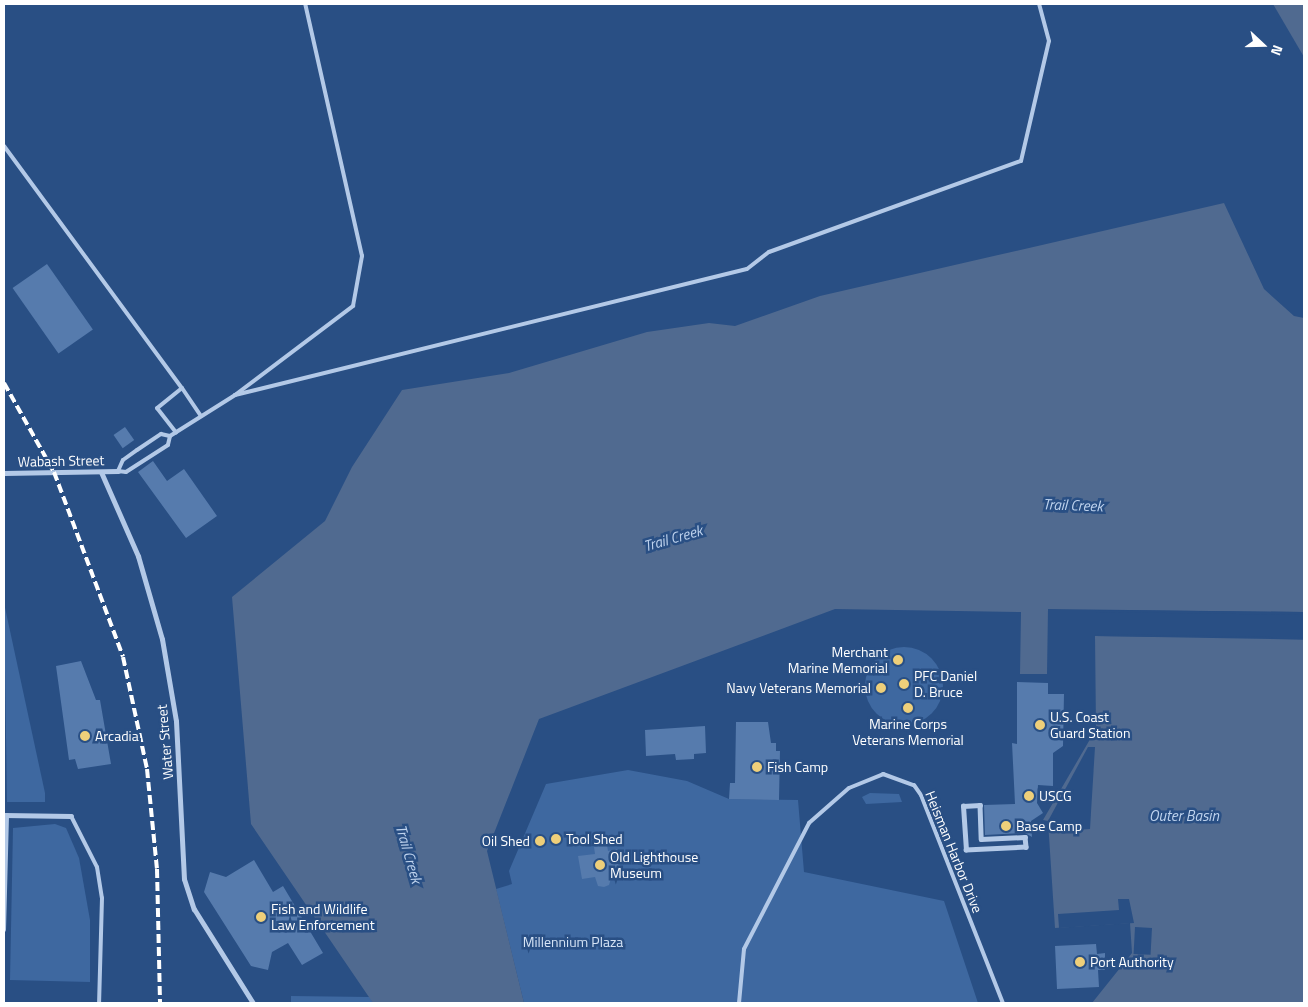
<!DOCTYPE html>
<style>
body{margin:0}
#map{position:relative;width:1308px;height:1007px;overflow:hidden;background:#294f84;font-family:"Titillium Web",sans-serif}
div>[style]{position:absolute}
.green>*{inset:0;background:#3e68a0}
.round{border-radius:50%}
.water>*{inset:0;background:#506a90}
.pier>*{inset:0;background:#294f84;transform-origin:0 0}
.building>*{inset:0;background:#567bad;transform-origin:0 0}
.service>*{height:4px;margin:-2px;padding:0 2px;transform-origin:2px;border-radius:2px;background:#b3c9e7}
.pedestrian>*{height:4.5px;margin:-2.25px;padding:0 2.25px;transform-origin:2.25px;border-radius:2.25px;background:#b3c9e7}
.minor>*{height:5px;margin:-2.5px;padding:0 2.5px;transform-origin:2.5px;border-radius:2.5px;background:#b3c9e7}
.rail>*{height:4px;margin-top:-2px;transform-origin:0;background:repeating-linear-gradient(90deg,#fff 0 9px,transparent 0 13px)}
.dots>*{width:14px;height:14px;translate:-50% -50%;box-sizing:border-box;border:2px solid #294f84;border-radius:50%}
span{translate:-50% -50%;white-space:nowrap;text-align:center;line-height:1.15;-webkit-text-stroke:5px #294f84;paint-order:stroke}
.street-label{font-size:14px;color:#fff}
.poi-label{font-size:14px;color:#fff}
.right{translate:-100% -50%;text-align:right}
.left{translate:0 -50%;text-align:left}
.park-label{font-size:14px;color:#d6e4f6}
.water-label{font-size:15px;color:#bfd3ee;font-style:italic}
.frame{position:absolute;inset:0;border:5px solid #fff;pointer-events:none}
.north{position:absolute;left:1238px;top:20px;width:50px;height:50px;-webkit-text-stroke:4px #294f84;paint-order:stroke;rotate:111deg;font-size:14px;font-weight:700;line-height:20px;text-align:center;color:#fff}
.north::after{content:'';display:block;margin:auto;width:18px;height:22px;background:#fff;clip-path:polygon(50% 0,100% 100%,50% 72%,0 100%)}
</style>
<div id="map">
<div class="green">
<div style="clip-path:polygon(4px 603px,45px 793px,45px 802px,7px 802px)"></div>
<div class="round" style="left:865px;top:647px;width:78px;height:78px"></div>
<div style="clip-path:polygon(628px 770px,687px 781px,729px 799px,798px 800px,804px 872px,944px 901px,978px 1003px,524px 1003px,496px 889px,512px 884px,509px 871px,546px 784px)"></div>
<div style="clip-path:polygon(870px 793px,899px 794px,902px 802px,866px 804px,862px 797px)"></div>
<div style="clip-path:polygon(55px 824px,66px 828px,79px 858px,90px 920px,90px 982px,10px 980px,13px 828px)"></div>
<div style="clip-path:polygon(291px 996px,370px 997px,373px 1003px,291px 1003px)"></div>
</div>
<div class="water">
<div style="clip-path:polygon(1273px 4px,1304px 4px,1304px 57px)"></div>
<div style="clip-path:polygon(1224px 203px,1264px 289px,1294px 316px,1304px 318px,1304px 612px,1048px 609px,1047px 674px,1020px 674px,1021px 612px,835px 609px,539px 719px,487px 851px,524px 1003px,373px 1003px,251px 824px,232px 597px,325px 521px,352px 467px,402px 390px,509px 373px,647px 332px,709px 323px,735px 326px,820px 296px)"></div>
<div style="clip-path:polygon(1095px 636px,1304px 638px,1304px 1003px,1092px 1003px,1132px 953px,1130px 923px,1055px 928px,1048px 821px,1043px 820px,1096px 729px)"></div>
</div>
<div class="pier">
<div style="clip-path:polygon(1095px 610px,1304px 612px,1304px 615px,1095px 612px)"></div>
<div style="left:1095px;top:634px;width:209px;height:2px;rotate:1deg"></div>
<div style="clip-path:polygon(1088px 747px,1095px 747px,1090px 829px,1049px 832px,1048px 821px)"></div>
<div style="clip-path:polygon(1118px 899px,1129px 899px,1134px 923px,1059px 928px,1058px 914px,1119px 910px)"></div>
<div style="left:1135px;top:927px;width:17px;height:27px;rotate:3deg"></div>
</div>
<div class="building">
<div style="left:47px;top:264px;width:80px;height:42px;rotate:55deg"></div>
<div style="left:125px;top:427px;width:16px;height:14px;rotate:55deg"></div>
<div style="clip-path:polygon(153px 461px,167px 481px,184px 469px,217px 516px,186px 538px,138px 472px)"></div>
<div style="clip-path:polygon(81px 661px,96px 700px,100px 700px,111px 764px,78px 769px,75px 759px,69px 760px,56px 666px)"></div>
<div style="clip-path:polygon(1017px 682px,1048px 683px,1048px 694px,1064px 694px,1063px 746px,1053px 753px,1053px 786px,1038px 785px,1037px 803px,1043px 813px,1031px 821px,1032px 837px,1025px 833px,985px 835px,984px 805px,1015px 804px,1012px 743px,1017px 744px)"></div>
<div style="clip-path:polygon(736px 722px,768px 722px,771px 743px,776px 743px,776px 751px,780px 751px,779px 800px,729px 799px,730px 783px,735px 783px)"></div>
<div style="clip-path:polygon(705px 726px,706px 753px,694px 754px,694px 759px,676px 760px,675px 754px,646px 756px,645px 730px)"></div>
<div style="clip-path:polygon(607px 845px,608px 851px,617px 849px,621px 874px,612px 875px,609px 885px,604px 887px,598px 886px,595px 877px,582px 879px,578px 856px,595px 854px,594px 847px)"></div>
<div style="clip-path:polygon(254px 860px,273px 892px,283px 886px,323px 953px,302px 965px,288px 943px,272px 952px,268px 970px,251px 966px,204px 892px,210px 872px,226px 877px)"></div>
<div style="clip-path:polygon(1096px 944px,1097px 954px,1105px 953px,1105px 970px,1098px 970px,1099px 987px,1057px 989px,1055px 946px)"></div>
</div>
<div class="service">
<div style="left:4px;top:146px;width:300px;rotate:53.7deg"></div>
<div style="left:182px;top:388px;width:32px;rotate:141deg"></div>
<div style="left:157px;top:408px;width:31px;rotate:52deg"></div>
<div style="left:182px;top:388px;width:34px;rotate:56deg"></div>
<div style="left:235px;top:395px;width:527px;rotate:-13.83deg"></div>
<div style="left:747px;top:269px;width:28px;rotate:-38deg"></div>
<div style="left:769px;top:252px;width:268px;rotate:-19.9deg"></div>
<div style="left:1021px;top:161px;width:123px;rotate:-76.9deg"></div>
<div style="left:1049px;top:41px;width:38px;rotate:-105deg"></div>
<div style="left:170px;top:436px;width:9px;rotate:103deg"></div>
<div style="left:168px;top:445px;width:50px;rotate:147.3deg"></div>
<div style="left:126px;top:472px;width:8px;rotate:-173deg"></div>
<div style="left:118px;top:471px;width:12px;rotate:-66deg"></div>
<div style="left:123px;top:460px;width:17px;rotate:-36deg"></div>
<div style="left:137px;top:450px;width:29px;rotate:-34deg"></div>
<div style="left:161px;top:434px;width:9px;rotate:13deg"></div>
<div style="left:170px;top:436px;width:77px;rotate:-32.2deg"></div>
<div style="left:235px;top:395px;width:148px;rotate:-37deg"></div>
<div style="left:353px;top:306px;width:51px;rotate:-79.8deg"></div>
<div style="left:362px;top:256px;width:258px;rotate:-102.7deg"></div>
<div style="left:71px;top:816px;width:57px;rotate:63deg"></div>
<div style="left:97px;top:867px;width:31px;rotate:81deg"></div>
<div style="left:102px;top:898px;width:105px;rotate:91.6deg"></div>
<div style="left:4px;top:930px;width:115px;rotate:-88.5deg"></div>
<div style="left:739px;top:1003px;width:54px;rotate:-84.7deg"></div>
<div style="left:744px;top:949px;width:142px;rotate:-62.7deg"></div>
<div style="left:809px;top:823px;width:53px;rotate:-41.2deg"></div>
<div style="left:849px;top:788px;width:37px;rotate:-22deg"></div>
<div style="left:883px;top:774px;width:33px;rotate:20deg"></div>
<div style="left:914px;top:785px;width:12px;rotate:55deg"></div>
<div style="left:921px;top:795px;width:224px;rotate:68.5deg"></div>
</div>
<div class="pedestrian">
<div style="left:980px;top:805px;width:34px;rotate:88deg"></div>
<div style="left:981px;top:839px;width:44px;rotate:-2.6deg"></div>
<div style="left:1025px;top:837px;width:10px;rotate:84deg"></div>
<div style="left:1026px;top:847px;width:60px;rotate:177.1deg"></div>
<div style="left:966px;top:850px;width:44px;rotate:-93.9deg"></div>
<div style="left:963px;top:806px;width:17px;rotate:-3deg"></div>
</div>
<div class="minor">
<div style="left:101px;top:472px;width:92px;rotate:66.2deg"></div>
<div style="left:138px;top:556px;width:86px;rotate:73.9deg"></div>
<div style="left:162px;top:639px;width:83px;rotate:80.3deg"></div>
<div style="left:176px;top:721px;width:158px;rotate:87.1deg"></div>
<div style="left:184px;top:879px;width:32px;rotate:72deg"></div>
<div style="left:194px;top:909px;width:111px;rotate:57.9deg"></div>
<div style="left:4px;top:473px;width:114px;rotate:-1deg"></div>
<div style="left:4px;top:815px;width:67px;rotate:0.9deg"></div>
</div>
<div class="rail">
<div style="left:4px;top:383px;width:102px;rotate:60.7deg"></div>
<div style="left:54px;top:472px;width:197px;rotate:69.5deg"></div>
<div style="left:123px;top:657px;width:115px;rotate:77.9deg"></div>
<div style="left:147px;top:769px;width:100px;rotate:84.3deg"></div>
<div style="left:157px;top:869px;width:134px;rotate:88.7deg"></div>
</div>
<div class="dots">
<div style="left:898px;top:660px;background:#eecf7a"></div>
<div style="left:904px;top:684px;background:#eecf7a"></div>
<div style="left:881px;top:688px;background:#eecf7a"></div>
<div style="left:908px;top:708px;background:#eecf7a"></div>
<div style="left:1040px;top:725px;background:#eecf7a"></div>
<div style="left:85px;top:736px;background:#eecf7a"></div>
<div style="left:757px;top:767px;background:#eecf7a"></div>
<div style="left:1029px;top:796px;background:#eecf7a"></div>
<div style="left:1006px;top:826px;background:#eecf7a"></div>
<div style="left:556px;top:839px;background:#eecf7a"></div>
<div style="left:540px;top:841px;background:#eecf7a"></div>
<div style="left:600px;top:865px;background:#eecf7a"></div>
<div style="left:261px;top:917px;background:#eecf7a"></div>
<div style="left:1080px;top:962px;background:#eecf7a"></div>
</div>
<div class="street-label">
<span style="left:61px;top:461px;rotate:-1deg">Wabash Street</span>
<span style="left:165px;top:742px;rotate:-95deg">Water Street</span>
<span style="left:954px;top:852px;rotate:68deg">Heisman Harbor Drive</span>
</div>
<div class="poi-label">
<span class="right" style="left:888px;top:660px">Merchant<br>Marine Memorial</span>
<span class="left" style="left:914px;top:684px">PFC Daniel<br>D. Bruce</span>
<span class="right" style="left:871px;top:688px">Navy Veterans Memorial</span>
<span class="left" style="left:1050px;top:725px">U.S. Coast<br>Guard Station</span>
<span style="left:908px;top:732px">Marine Corps<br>Veterans Memorial</span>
<span class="left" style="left:95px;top:736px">Arcadia</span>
<span class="left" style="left:767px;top:767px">Fish Camp</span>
<span class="left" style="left:1039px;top:796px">USCG</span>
<span class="left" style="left:1016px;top:826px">Base Camp</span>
<span class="left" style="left:566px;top:839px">Tool Shed</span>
<span class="right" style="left:530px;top:841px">Oil Shed</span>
<span class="left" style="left:610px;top:865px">Old Lighthouse<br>Museum</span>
<span class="left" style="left:271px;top:917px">Fish and Wildlife<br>Law Enforcement</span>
<span class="left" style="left:1090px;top:962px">Port Authority</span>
</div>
<div class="park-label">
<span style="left:573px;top:942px">Millennium Plaza</span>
</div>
<div class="water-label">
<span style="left:1073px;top:505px;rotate:2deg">Trail Creek</span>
<span style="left:673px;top:538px;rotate:-16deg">Trail Creek</span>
<span style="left:1184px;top:816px">Outer Basin</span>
<span style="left:409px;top:854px;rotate:74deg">Trail Creek</span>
</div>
<div class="frame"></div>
<div class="north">N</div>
</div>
